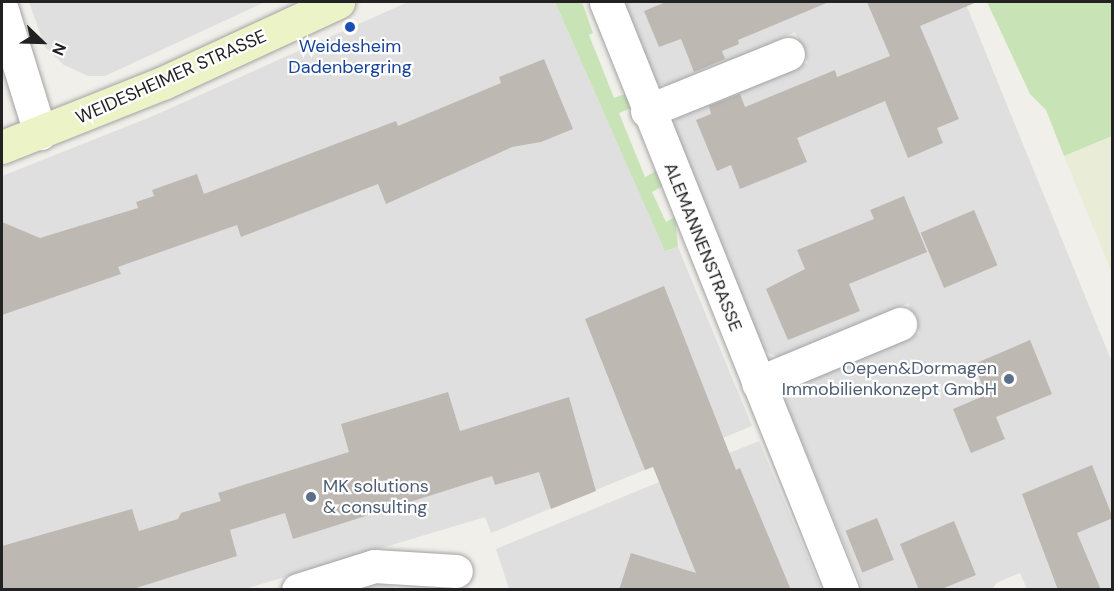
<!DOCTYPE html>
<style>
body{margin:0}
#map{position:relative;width:1114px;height:591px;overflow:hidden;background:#f1efea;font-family:"DM Sans",sans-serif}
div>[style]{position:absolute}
.residential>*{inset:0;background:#e0dfdf}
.farmland>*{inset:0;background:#e9edd8}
.grass>*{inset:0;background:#c8e4b7}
.building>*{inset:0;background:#beb8b3;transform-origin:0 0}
.roads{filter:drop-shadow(0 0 2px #a3a3a3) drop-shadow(0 0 2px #a3a3a3)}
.street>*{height:33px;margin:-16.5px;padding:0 16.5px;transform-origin:16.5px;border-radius:16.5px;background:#fff}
.secondary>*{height:33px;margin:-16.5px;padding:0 16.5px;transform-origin:16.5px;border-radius:16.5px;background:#ecf3c6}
.dots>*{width:16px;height:16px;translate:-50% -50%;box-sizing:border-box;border:3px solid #fff;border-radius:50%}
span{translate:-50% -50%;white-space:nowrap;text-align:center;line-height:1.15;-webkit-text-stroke:4.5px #fff;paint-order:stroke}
.transit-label{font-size:18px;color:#164399}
.street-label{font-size:18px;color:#222}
.service-label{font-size:18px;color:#4e5e75}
.right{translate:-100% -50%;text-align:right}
.left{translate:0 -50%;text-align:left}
.frame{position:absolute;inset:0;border:3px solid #222;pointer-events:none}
.north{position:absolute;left:12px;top:12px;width:60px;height:60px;-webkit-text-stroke:4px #fff;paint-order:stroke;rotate:113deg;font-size:16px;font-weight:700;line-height:24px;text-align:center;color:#222}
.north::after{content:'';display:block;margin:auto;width:21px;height:27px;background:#222;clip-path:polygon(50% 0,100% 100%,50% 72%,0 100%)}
</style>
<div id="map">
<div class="residential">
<div style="clip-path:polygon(29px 2px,265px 2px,105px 76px,88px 76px,64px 65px,45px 47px)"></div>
<div style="clip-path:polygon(408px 2px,555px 2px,666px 251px,678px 247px,752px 426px,491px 533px,485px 517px,245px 589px,2px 590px,2px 176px,153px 116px)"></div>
<div style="clip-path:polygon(623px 2px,965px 2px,1112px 362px,1112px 589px,1027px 589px,1020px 573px,996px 583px,993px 589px,863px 589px,784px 400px,794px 378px,887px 340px,896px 344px,920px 333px,908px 303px,786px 360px,764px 351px,671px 131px,681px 108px,808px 63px,795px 32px,771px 43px,767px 52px,674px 89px,652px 81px)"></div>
<div style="clip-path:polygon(759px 441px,821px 589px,509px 589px,496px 549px)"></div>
<div style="clip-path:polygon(377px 582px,398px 589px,351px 590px)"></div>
</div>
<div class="farmland">
<div style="clip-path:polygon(1112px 136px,1112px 273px,1064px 156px)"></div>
</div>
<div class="grass">
<div style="clip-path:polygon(555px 2px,582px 2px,593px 33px,589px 35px,614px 98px,625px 94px,631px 108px,619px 113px,645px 177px,656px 171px,663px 186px,652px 192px,666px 222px,675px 217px,678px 247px,665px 251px)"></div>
<div style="clip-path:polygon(987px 2px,1112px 2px,1112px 136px,1064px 156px,1046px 110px,1030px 94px)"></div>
</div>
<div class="building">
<div style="clip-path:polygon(666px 2px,829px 2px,738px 40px,739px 44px,722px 51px,725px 59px,694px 72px,681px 39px,659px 47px,644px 11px)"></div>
<div style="clip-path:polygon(867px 2px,977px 2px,920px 26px,959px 119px,937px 128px,943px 143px,908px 158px,885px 101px,797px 138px,807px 162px,740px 189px,731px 165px,717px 171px,696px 120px,711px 114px,709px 106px,740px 94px,745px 107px,835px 70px,837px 77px,890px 56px)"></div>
<div style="clip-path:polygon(544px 59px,573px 129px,541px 142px,512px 147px,386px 204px,378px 184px,241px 237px,237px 225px,118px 267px,121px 274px,2px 315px,2px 222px,40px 238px,138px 208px,136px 202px,154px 196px,152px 190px,197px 174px,204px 194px,396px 121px,398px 126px,501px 83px,499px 77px)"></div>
<div style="clip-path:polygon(904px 196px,927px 252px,849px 284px,860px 311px,788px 340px,766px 289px,805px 269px,797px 250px,874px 219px,870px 210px)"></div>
<div style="left:974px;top:210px;width:60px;height:58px;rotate:67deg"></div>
<div style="clip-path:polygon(664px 286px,736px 470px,740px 468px,791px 590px,619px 590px,631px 553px,696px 573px,653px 467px,645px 470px,585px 319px)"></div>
<div style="clip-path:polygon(1030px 340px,1052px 394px,996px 417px,1005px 439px,971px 453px,953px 409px,986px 395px,974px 364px)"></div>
<div style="clip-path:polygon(448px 392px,460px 431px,569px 397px,596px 491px,551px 509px,539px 472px,495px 485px,492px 476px,293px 539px,285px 513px,230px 530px,237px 556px,130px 590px,2px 590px,2px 546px,132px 509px,139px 531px,178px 519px,181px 513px,221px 501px,218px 493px,349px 452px,341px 424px)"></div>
<div style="clip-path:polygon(1092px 465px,1113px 518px,1077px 533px,1101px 590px,1058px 590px,1022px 494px)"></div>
<div style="left:877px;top:518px;width:45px;height:34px;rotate:68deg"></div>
<div style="clip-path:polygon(954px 521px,976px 575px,939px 590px,919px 590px,900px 544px)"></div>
</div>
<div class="roads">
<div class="street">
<div style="left:606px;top:2px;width:634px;rotate:68.13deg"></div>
<div style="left:2px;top:10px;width:129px;rotate:72.8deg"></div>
<div style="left:647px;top:111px;width:152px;rotate:-22deg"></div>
<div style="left:758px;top:383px;width:154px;rotate:-22.6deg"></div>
<div style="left:298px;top:590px;width:80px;rotate:-17.5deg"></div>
<div style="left:374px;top:566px;width:82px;rotate:3.5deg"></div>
</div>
<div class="secondary">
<div style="left:2px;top:147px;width:173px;rotate:-21.7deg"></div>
<div style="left:163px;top:83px;width:193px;rotate:-24.8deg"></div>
</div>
</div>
<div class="dots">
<div style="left:350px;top:27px;background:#1a4fb4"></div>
<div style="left:1009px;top:379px;background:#5c6f8a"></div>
<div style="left:311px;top:497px;background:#5c6f8a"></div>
</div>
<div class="transit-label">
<span style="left:350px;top:57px">Weidesheim<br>Dadenbergring</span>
</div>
<div class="street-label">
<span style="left:171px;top:77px;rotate:-24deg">WEIDESHEIMER STRASSE</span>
<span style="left:703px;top:247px;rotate:68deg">ALEMANNENSTRASSE</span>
</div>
<div class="service-label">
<span class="right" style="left:997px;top:379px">Oepen&amp;Dormagen<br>Immobilienkonzept GmbH</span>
<span class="left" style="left:323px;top:497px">MK solutions<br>&amp; consulting</span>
</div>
<div class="frame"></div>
<div class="north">N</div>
</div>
